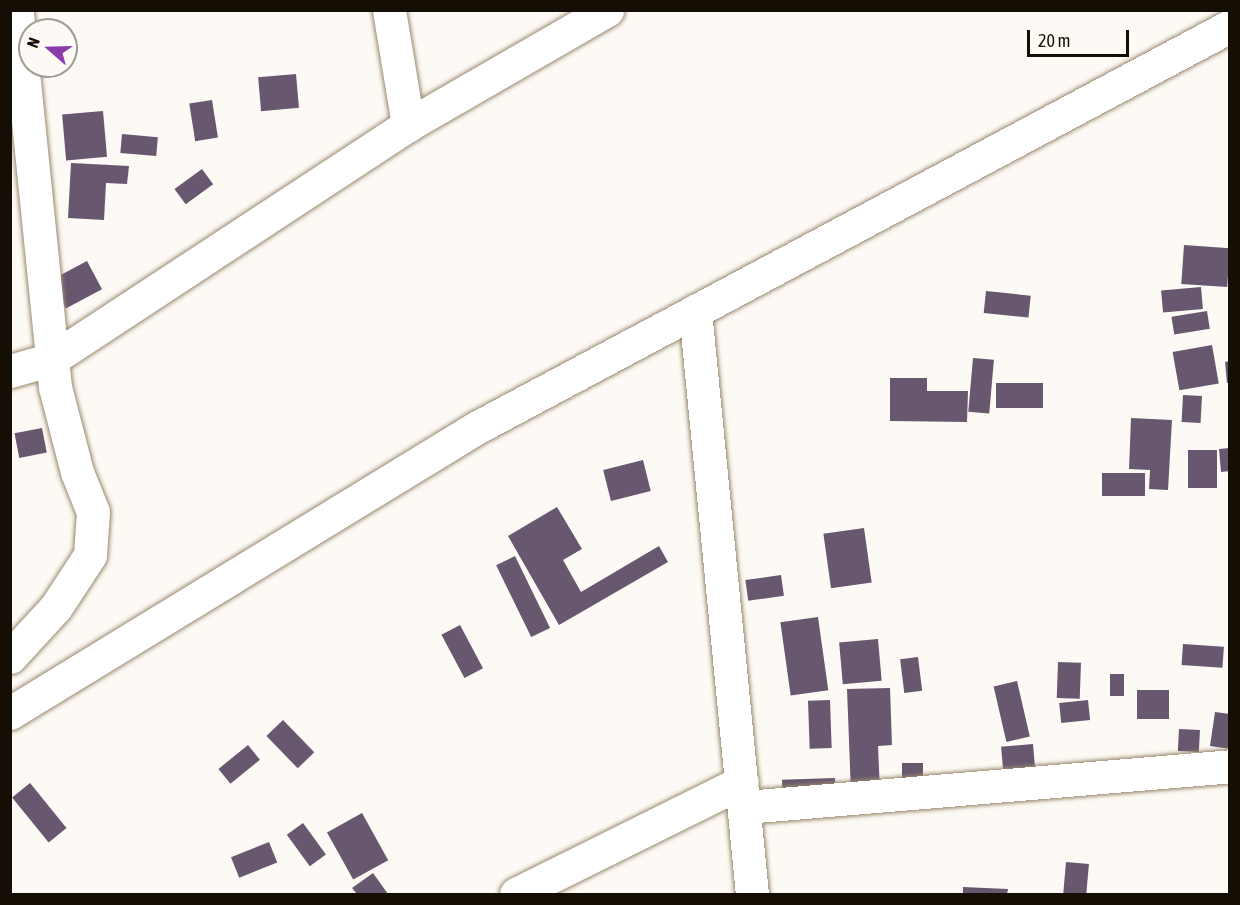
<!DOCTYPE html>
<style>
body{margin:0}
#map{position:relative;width:1240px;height:905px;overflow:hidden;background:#fdf9f4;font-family:"Asap Condensed",sans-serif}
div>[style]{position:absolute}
.building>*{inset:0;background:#67576f;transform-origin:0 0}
.roads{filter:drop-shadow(0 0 2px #98886d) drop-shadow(0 0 2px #98886d)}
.minor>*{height:33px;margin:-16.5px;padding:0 16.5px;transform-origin:16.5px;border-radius:16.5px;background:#fff}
span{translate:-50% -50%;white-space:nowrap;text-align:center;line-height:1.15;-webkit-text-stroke:6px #fdf9f4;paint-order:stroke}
.frame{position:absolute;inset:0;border:12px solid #140e05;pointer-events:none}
.north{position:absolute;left:18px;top:18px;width:60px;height:60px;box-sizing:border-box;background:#fdf9f4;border:2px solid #a09b94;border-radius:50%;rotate:290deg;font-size:16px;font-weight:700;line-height:24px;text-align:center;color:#140e05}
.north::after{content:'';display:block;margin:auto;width:21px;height:27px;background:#8b3baa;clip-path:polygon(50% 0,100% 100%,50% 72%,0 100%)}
.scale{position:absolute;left:1027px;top:30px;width:102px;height:27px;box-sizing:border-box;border:3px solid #140e05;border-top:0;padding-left:8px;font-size:18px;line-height:21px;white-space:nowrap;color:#140e05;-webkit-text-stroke:4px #fdf9f4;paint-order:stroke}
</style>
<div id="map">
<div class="building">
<div style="left:296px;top:74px;width:34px;height:38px;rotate:85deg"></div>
<div style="left:212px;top:100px;width:38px;height:23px;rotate:81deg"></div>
<div style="left:103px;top:111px;width:46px;height:41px;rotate:85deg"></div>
<div style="left:122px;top:134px;width:36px;height:19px;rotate:5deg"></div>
<div style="clip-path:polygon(71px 163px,129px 166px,127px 184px,106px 183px,104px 220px,68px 218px)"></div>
<div style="left:202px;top:169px;width:19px;height:34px;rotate:54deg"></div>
<div style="left:1184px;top:245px;width:46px;height:39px;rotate:4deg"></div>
<div style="left:87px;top:261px;width:32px;height:41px;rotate:62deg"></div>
<div style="left:1201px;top:287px;width:22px;height:40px;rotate:85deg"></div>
<div style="left:986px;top:291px;width:45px;height:22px;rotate:6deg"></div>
<div style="left:1207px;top:311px;width:18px;height:36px;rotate:81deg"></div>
<div style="left:1212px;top:345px;width:39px;height:40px;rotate:80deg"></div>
<div style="left:973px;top:358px;width:21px;height:54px;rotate:5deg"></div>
<div style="clip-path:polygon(1230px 361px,1230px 383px,1227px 383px,1225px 362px)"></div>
<div style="clip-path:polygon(890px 378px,927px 378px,927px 391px,968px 391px,967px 422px,890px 421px)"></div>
<div style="left:1043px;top:383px;width:25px;height:47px;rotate:90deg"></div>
<div style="left:1183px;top:395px;width:19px;height:27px;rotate:3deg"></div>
<div style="clip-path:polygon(1131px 418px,1172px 420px,1168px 490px,1149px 489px,1150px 470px,1129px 469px)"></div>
<div style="left:42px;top:428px;width:25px;height:28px;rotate:79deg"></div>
<div style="clip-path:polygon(1230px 448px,1230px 471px,1221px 472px,1219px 449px)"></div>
<div style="left:1188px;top:450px;width:29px;height:38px"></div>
<div style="left:643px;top:460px;width:32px;height:41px;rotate:76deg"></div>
<div style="left:1145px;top:473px;width:23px;height:43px;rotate:90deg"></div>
<div style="clip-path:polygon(557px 507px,582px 549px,563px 560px,581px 592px,659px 546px,668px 562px,559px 625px,508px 536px)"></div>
<div style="left:864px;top:528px;width:55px;height:41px;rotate:82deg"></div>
<div style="left:515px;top:556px;width:80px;height:21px;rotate:64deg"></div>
<div style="left:781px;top:575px;width:21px;height:36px;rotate:82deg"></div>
<div style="left:818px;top:617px;width:74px;height:38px;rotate:82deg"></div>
<div style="left:460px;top:625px;width:49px;height:21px;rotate:62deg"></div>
<div style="left:878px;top:639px;width:42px;height:39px;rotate:85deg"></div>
<div style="left:1183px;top:644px;width:41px;height:21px;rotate:4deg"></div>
<div style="left:918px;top:657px;width:34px;height:18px;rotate:83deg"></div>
<div style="left:1058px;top:662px;width:23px;height:36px;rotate:2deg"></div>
<div style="left:1110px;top:674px;width:14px;height:22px"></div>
<div style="left:1017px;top:681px;width:57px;height:24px;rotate:77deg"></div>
<div style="clip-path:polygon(890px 688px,892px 745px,878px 746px,880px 792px,851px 793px,847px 689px)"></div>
<div style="left:1137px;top:690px;width:32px;height:29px"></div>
<div style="left:830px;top:700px;width:48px;height:22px;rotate:88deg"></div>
<div style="left:1088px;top:700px;width:20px;height:29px;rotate:84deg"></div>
<div style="clip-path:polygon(1215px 712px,1230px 714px,1230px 749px,1210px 746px)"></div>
<div style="left:283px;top:720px;width:45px;height:23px;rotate:46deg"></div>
<div style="left:1179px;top:729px;width:21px;height:22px;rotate:3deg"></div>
<div style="left:1033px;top:744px;width:23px;height:32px;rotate:85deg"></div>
<div style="left:248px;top:745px;width:19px;height:38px;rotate:51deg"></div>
<div style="left:923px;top:763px;width:25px;height:21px;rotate:90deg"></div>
<div style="left:835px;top:778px;width:25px;height:53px;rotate:88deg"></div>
<div style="left:30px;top:783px;width:58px;height:23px;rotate:51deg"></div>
<div style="left:362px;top:813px;width:54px;height:40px;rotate:61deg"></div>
<div style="left:303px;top:823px;width:39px;height:20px;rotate:54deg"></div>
<div style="left:269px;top:842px;width:22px;height:41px;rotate:68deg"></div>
<div style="left:1066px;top:862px;width:23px;height:32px;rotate:5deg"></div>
<div style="clip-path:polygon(373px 873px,388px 894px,357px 894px,352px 888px)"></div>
<div style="clip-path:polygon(963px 887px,1008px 889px,1007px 894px,963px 894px)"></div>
</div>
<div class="roads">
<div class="minor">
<div style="left:389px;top:10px;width:117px;rotate:80.6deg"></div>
<div style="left:695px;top:311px;width:586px;rotate:84.42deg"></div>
<div style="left:10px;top:371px;width:44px;rotate:-15.9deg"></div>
<div style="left:52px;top:359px;width:426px;rotate:-33.3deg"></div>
<div style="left:408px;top:125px;width:230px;rotate:-30deg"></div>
<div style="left:10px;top:657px;width:68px;rotate:-47.4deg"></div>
<div style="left:56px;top:607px;width:62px;rotate:-56.8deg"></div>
<div style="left:90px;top:555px;width:43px;rotate:-86deg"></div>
<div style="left:93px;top:512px;width:43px;rotate:-111.8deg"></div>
<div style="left:77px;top:472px;width:88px;rotate:-104.5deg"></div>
<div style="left:55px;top:387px;width:379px;rotate:-95.8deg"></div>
<div style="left:10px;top:713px;width:546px;rotate:-31.45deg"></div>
<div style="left:476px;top:428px;width:854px;rotate:-28.06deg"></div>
<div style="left:745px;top:807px;width:487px;rotate:-4.8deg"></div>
<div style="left:516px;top:894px;width:252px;rotate:-26.4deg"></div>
</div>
</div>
<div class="frame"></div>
<div class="north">N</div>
<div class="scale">20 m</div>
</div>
